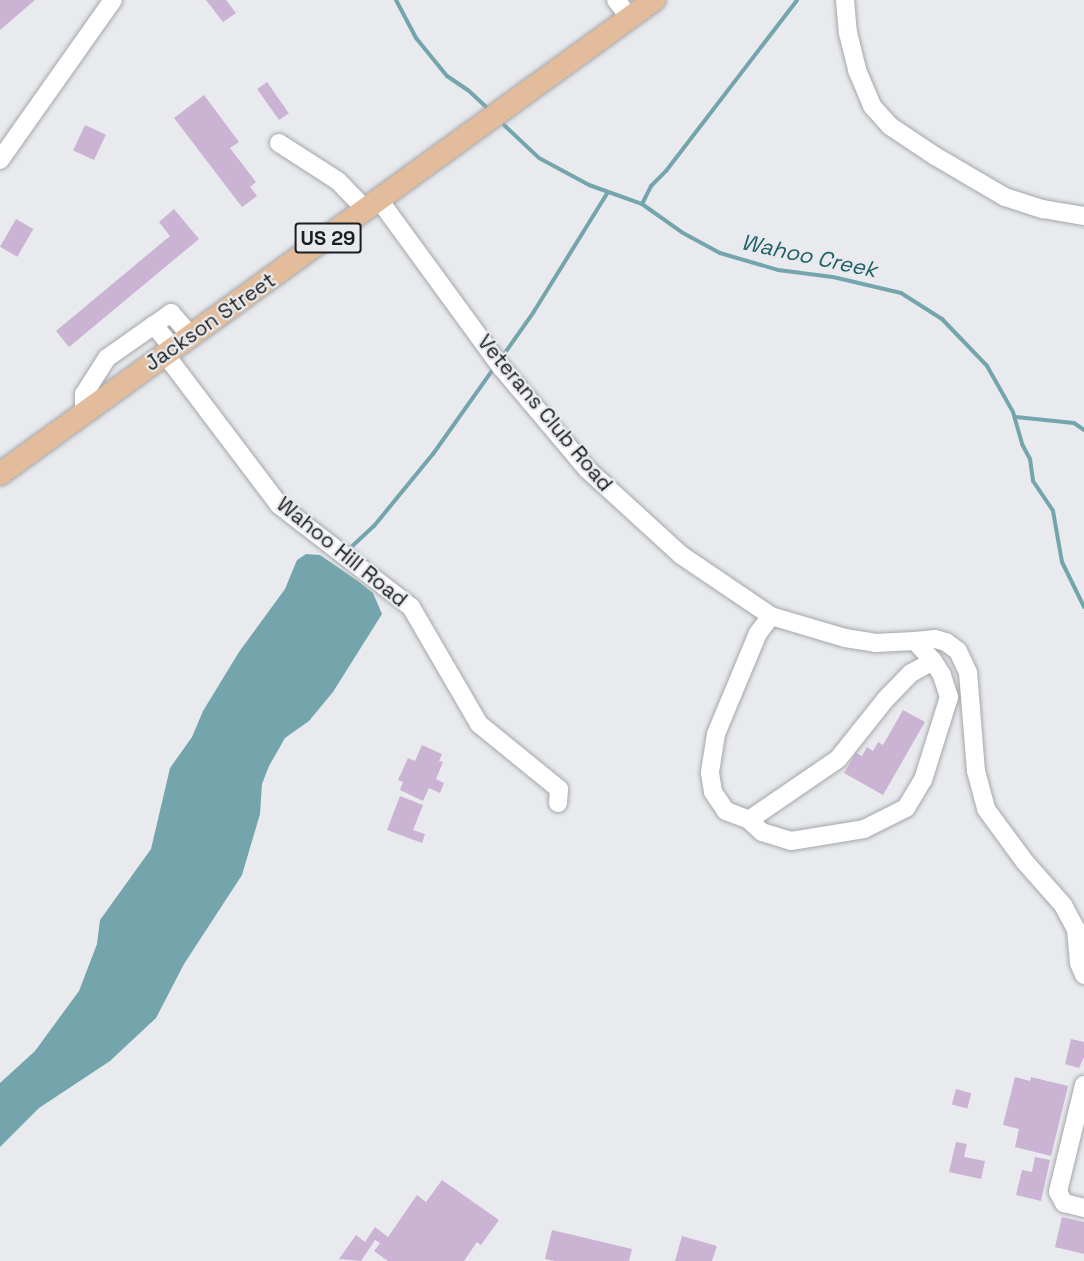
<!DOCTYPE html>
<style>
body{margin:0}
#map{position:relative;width:1084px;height:1261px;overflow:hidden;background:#e8eaee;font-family:"Space Grotesk",sans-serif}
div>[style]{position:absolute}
.water>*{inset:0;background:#75a5ac}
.stream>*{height:4px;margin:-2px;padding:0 2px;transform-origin:2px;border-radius:2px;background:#75a5ac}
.building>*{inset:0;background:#cbb3d3;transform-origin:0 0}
.roads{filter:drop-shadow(0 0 2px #a4a7aa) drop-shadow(0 0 2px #a4a7aa)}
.minor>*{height:18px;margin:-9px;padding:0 9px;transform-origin:9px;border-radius:9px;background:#fff}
.major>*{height:22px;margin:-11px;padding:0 11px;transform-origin:11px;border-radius:11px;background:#e2bc9b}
span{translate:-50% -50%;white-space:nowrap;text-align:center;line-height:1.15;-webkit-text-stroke:4.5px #e8eaee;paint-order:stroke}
.shield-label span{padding:2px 4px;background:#e8eaee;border:2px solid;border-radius:4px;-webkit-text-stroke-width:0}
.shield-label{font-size:20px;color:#1c1d1f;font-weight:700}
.street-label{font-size:21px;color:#1c1d1f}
.water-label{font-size:22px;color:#1e6068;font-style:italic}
</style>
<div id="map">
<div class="water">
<div style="clip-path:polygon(306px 554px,320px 555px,358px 581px,373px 593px,382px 614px,333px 692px,309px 721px,285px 738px,269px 766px,262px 784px,260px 814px,242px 875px,184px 964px,156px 1018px,110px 1061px,39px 1108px,0 1147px,0 1083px,35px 1051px,79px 991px,97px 944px,100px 920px,151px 849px,170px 768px,192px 737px,203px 711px,239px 652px,285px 589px,297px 560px)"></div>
</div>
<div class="stream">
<div style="left:396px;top:0;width:43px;rotate:62.2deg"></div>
<div style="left:416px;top:38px;width:49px;rotate:50.8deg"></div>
<div style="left:447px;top:76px;width:25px;rotate:34deg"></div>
<div style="left:468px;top:90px;width:26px;rotate:43deg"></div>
<div style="left:504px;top:125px;width:48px;rotate:43.3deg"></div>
<div style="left:539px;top:158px;width:57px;rotate:28.4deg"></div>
<div style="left:589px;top:185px;width:56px;rotate:19.7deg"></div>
<div style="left:642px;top:204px;width:50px;rotate:35.3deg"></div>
<div style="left:683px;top:233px;width:42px;rotate:28.4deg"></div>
<div style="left:720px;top:253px;width:60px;rotate:16.3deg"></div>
<div style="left:778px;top:270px;width:55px;rotate:7.3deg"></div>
<div style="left:833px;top:277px;width:70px;rotate:13.2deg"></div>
<div style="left:901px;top:293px;width:49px;rotate:32.4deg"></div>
<div style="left:942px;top:319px;width:65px;rotate:46.2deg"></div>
<div style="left:987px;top:366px;width:53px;rotate:60.5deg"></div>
<div style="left:1013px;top:412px;width:33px;rotate:74deg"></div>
<div style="left:1022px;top:444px;width:17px;rotate:62deg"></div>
<div style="left:1030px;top:459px;width:22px;rotate:82deg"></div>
<div style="left:1033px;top:481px;width:36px;rotate:56deg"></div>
<div style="left:1053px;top:511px;width:52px;rotate:80deg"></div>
<div style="left:1062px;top:562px;width:50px;rotate:63.9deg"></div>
<div style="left:642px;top:204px;width:20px;rotate:-63deg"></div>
<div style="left:651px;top:186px;width:21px;rotate:-45deg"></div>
<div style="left:666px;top:171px;width:215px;rotate:-52.5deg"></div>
<div style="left:502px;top:357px;width:54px;rotate:-54.8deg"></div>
<div style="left:533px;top:313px;width:142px;rotate:-58.2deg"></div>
<div style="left:1015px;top:417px;width:59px;rotate:5.8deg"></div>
<div style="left:1074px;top:423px;width:12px;rotate:35deg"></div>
<div style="left:347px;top:551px;width:37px;rotate:-43deg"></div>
<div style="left:374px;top:526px;width:93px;rotate:-50.7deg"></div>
<div style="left:433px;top:454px;width:105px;rotate:-54.7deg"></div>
</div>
<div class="building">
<div style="clip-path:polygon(0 0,35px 0,0 30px)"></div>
<div style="clip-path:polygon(206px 0,226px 0,236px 13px,223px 22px)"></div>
<div style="left:267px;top:82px;width:38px;height:12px;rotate:55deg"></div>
<div style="clip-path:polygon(204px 95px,239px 142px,230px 148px,256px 182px,250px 187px,257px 196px,242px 207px,174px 118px)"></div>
<div style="left:85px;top:125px;width:23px;height:28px;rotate:25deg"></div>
<div style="clip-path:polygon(174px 209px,199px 239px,69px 347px,56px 331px,170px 236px,159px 222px)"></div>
<div style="left:16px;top:219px;width:20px;height:32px;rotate:30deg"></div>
<div style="clip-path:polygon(903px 710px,925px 722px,883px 795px,844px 773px,856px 753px,862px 756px,867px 747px,873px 751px,878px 742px,883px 745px)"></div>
<div style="clip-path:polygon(422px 745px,442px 754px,439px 761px,443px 762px,436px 779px,444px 783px,440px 793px,429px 788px,423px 801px,400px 790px,403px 782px,398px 780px,408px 758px,415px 761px)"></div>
<div style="clip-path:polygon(400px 796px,423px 805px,413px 830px,425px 834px,422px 843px,387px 830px)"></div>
<div style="clip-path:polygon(1071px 1039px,1084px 1042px,1084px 1057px,1079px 1068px,1065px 1064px)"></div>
<div style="clip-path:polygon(1015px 1077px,1030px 1081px,1031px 1077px,1068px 1086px,1051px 1156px,1015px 1147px,1019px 1129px,1003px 1125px)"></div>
<div style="left:956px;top:1089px;width:16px;height:16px;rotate:15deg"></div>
<div style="clip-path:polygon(956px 1142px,967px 1144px,964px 1157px,985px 1161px,981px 1179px,949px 1172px)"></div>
<div style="clip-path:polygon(1035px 1157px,1050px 1160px,1041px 1201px,1016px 1195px,1022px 1170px,1032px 1172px)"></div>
<div style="clip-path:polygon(442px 1180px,499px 1220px,481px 1245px,477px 1242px,464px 1261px,388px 1261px,374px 1251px,380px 1243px,375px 1240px,361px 1261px,339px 1259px,356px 1235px,365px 1242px,375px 1227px,388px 1237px,417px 1195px,426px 1202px)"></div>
<div style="clip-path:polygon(1062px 1217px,1084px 1222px,1084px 1254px,1055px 1247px)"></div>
<div style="clip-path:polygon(552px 1230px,632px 1249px,629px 1261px,555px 1261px,545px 1259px)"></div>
<div style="clip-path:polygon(682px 1236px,717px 1246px,712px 1261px,675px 1261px)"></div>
</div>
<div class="roads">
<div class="minor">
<div style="left:616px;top:0;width:23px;rotate:52deg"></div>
<div style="left:845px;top:0;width:33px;rotate:85deg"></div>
<div style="left:848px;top:33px;width:38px;rotate:76deg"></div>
<div style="left:857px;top:70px;width:39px;rotate:67deg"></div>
<div style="left:872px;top:106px;width:27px;rotate:48deg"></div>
<div style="left:890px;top:126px;width:54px;rotate:33.7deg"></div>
<div style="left:935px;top:156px;width:81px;rotate:30.4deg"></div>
<div style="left:1005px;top:197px;width:40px;rotate:18deg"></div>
<div style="left:1043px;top:209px;width:42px;rotate:9.7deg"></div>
<div style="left:279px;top:143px;width:70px;rotate:32.8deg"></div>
<div style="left:338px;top:181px;width:40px;rotate:46deg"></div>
<div style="left:0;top:160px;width:196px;rotate:-54.8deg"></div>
<div style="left:380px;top:201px;width:207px;rotate:53.9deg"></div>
<div style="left:502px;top:368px;width:133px;rotate:49.9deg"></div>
<div style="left:588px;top:470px;width:126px;rotate:42.4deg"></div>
<div style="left:681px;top:555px;width:109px;rotate:34.1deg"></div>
<div style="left:771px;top:616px;width:77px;rotate:16.6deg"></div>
<div style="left:845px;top:638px;width:30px;rotate:9deg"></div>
<div style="left:875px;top:643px;width:40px;rotate:-2.9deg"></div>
<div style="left:915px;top:641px;width:27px;rotate:48deg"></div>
<div style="left:933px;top:661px;width:25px;rotate:151deg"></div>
<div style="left:911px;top:673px;width:37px;rotate:134deg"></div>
<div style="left:885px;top:700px;width:75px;rotate:128.5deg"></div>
<div style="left:838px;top:759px;width:108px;rotate:145.6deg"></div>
<div style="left:173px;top:348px;width:30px;rotate:-130deg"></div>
<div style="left:154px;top:325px;width:21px;rotate:-35deg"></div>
<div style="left:171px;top:313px;width:30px;rotate:49deg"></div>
<div style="left:165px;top:354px;width:189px;rotate:52.9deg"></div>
<div style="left:279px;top:505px;width:167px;rotate:37.7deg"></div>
<div style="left:411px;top:607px;width:135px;rotate:59.8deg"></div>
<div style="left:479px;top:724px;width:103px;rotate:39.1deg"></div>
<div style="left:559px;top:789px;width:14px;rotate:94deg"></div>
<div style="left:84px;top:413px;width:19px;rotate:-90deg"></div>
<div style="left:84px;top:394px;width:43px;rotate:-57.4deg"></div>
<div style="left:107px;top:358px;width:57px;rotate:-35.1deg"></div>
<div style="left:771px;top:616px;width:21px;rotate:127deg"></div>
<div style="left:758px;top:633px;width:109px;rotate:112.6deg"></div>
<div style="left:716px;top:734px;width:39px;rotate:99deg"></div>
<div style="left:710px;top:773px;width:19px;rotate:81deg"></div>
<div style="left:713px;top:792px;width:23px;rotate:56deg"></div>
<div style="left:726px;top:811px;width:25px;rotate:21deg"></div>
<div style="left:749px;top:820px;width:18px;rotate:43deg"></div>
<div style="left:762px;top:832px;width:30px;rotate:17deg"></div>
<div style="left:791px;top:841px;width:74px;rotate:-9.3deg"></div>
<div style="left:864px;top:829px;width:47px;rotate:-26.6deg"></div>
<div style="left:906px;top:808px;width:33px;rotate:-59deg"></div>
<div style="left:923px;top:780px;width:87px;rotate:-72.6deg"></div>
<div style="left:949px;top:697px;width:23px;rotate:-108deg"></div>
<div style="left:942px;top:675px;width:17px;rotate:-123deg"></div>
<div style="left:915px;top:641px;width:20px;rotate:-6deg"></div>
<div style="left:935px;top:639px;width:11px;rotate:15deg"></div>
<div style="left:946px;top:642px;width:15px;rotate:37deg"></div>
<div style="left:958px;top:651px;width:23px;rotate:65deg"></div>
<div style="left:968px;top:672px;width:99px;rotate:85.4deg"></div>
<div style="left:976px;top:771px;width:39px;rotate:75deg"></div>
<div style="left:986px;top:809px;width:66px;rotate:53.7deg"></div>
<div style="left:1025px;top:862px;width:57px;rotate:48.5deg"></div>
<div style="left:1063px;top:905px;width:27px;rotate:62deg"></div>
<div style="left:1076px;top:929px;width:34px;rotate:85deg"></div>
<div style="left:1079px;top:963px;width:13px;rotate:67deg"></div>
<div style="left:1084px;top:1085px;width:110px;rotate:103.7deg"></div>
<div style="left:1058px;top:1192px;width:13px;rotate:61deg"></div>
<div style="left:1064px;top:1203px;width:21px;rotate:14deg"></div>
</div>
<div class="major">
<div style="left:0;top:474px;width:808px;rotate:-35.93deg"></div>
</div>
</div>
<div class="shield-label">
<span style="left:328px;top:238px">US 29</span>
</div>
<div class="street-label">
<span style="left:210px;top:322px;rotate:-35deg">Jackson Street</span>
<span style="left:545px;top:413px;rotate:50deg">Veterans Club Road</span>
<span style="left:342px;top:552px;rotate:39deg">Wahoo Hill Road</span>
</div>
<div class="water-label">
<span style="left:809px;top:256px;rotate:12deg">Wahoo Creek</span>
</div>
</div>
